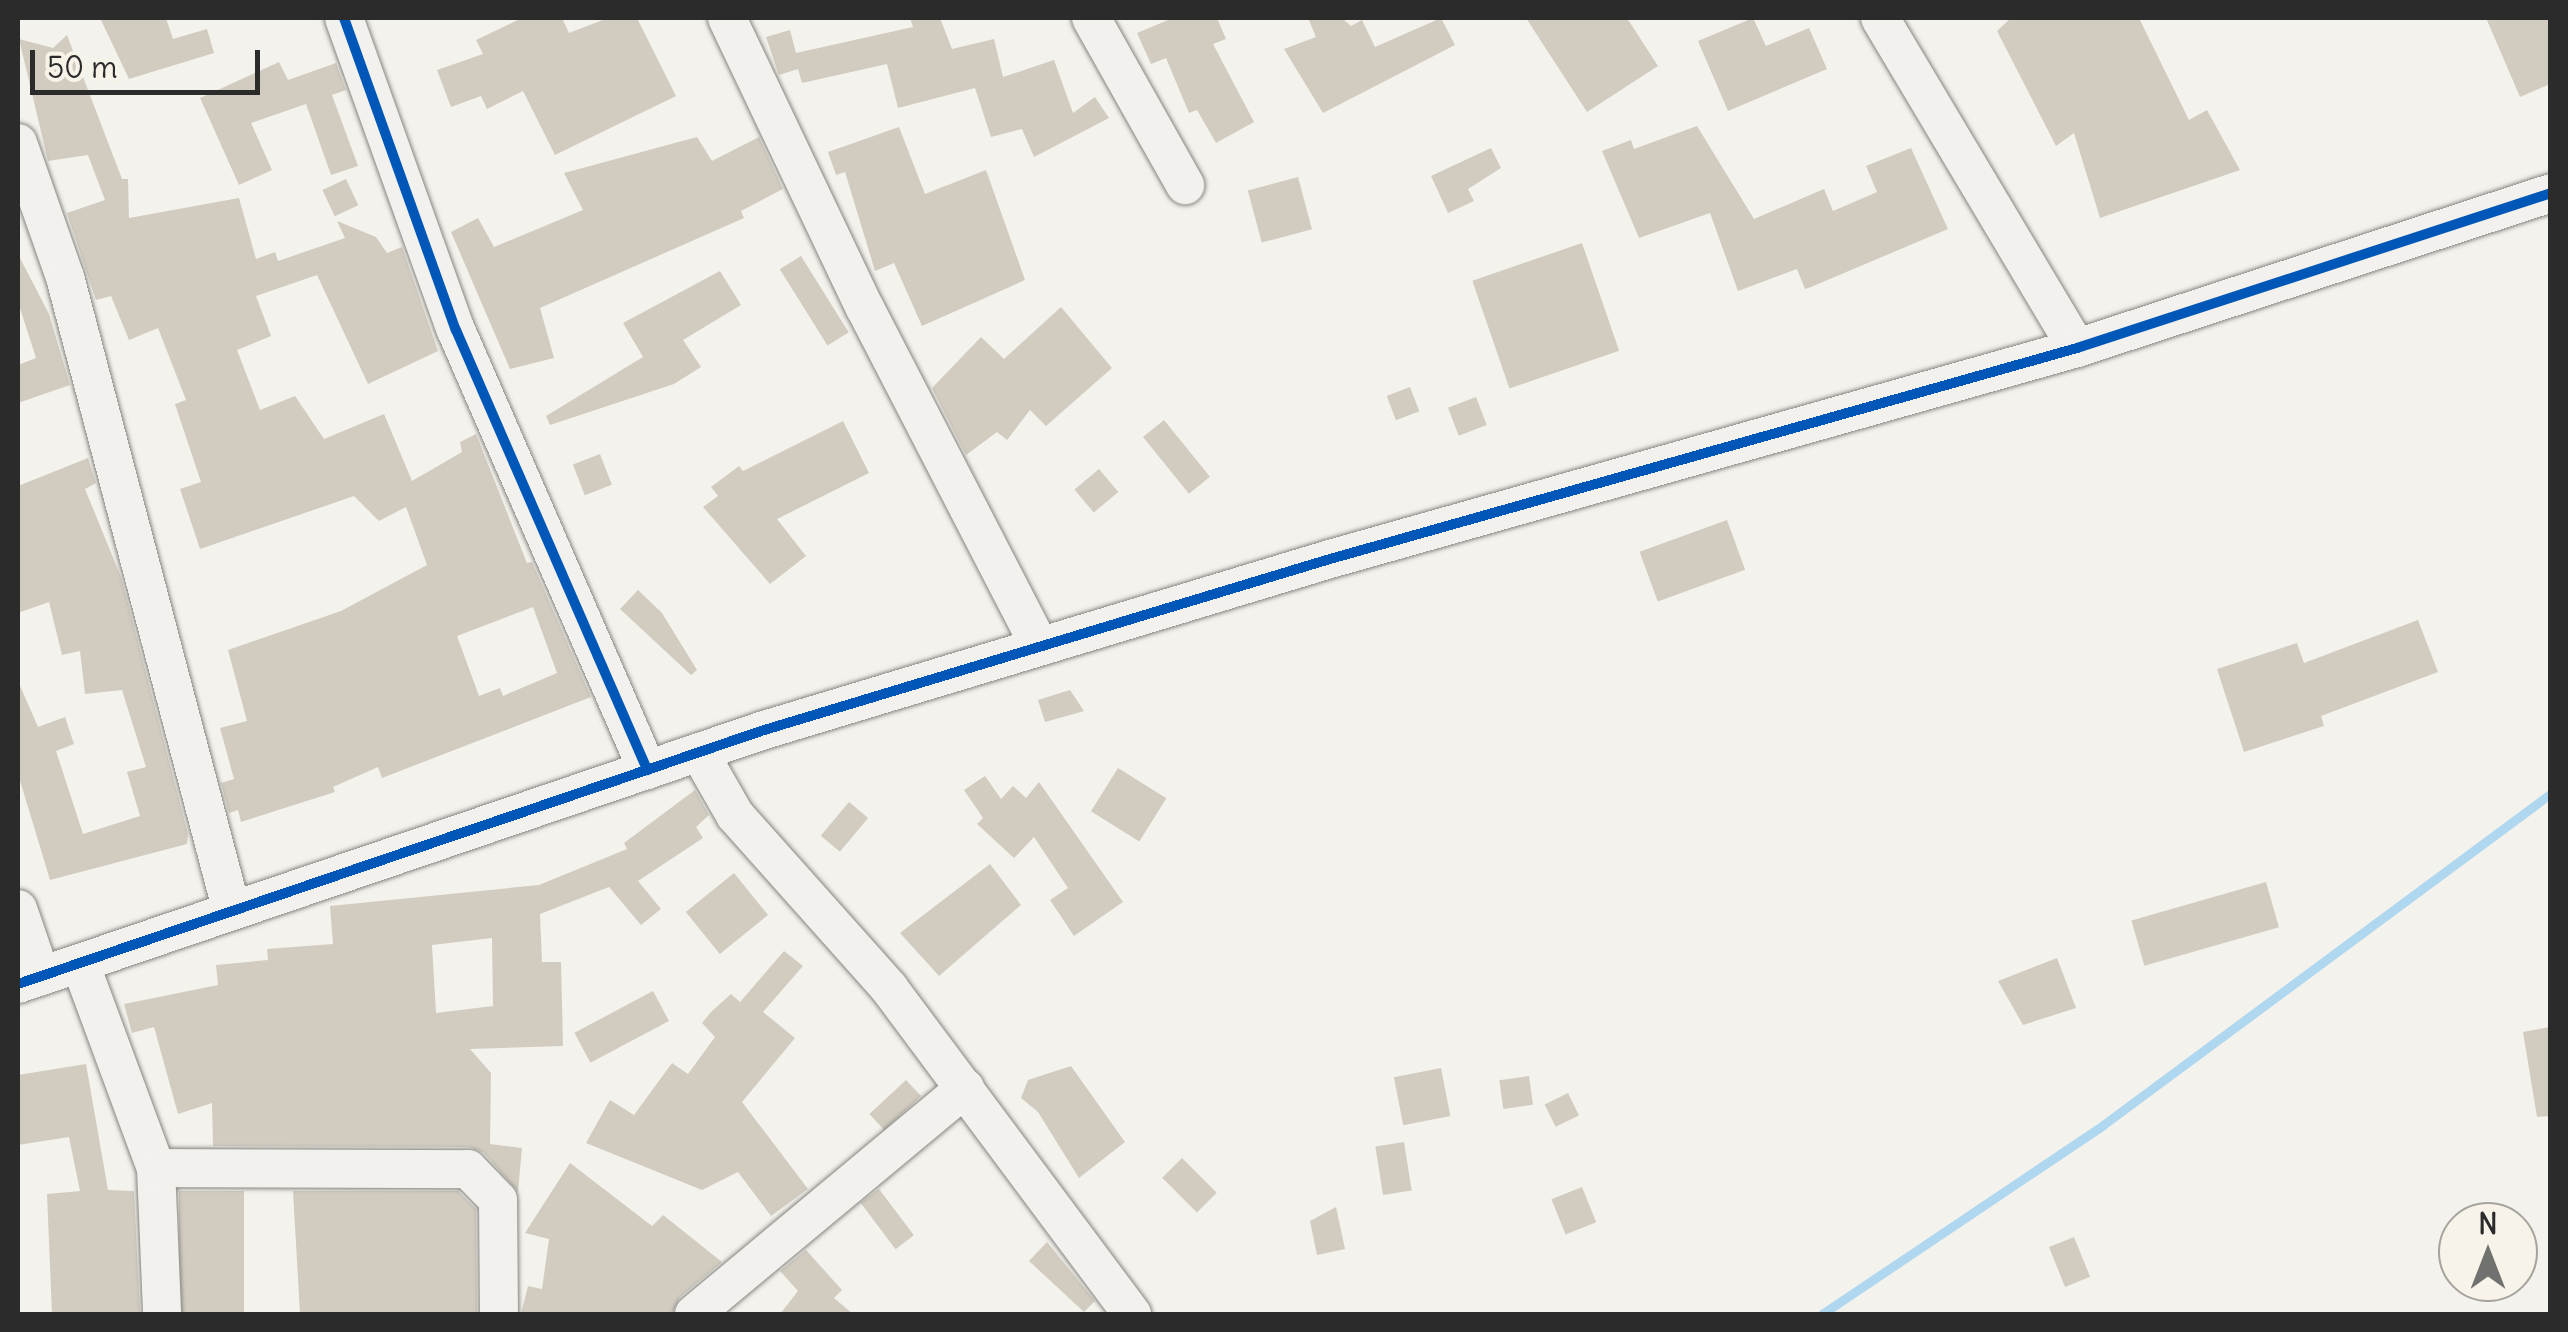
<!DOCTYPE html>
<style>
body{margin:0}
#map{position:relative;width:2568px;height:1332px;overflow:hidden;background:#f4f2ec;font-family:Delius,sans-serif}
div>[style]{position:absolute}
.stream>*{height:9px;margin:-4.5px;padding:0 4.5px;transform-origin:4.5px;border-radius:4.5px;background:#afd7ef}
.building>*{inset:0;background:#d2ccc0;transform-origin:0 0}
.roads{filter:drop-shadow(0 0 2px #858582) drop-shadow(0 0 2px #858582)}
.minor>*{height:38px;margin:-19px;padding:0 19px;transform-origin:19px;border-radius:19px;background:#f2f1ed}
.cycleway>*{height:10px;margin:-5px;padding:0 5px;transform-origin:5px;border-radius:5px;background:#0057b8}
span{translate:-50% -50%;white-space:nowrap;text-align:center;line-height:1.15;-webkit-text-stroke:10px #f7f3e8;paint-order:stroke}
.frame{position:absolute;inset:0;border:20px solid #2b2b2b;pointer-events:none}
.north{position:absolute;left:2438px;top:1202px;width:100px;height:100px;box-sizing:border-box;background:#f7f3e8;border:2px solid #a5a39c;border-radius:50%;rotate:0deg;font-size:28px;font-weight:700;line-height:40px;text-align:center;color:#2b2b2b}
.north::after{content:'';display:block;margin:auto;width:35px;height:45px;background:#71716f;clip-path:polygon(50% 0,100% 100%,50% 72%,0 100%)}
.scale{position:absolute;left:30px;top:50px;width:230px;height:45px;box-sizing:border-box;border:5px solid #2b2b2b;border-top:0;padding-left:12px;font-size:30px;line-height:35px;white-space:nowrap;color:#2b2b2b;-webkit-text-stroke:8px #f7f3e8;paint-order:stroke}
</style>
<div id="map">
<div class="stream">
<div style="left:1822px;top:1314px;width:339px;rotate:-33.9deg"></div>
<div style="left:2103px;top:1125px;width:556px;rotate:-36.52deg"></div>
</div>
<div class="building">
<div style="clip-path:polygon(100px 18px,166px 18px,173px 39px,207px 29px,214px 53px,129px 79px)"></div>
<div style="clip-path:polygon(522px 18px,562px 18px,569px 33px,608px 18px,637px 18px,676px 96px,555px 155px,523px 91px,487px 109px,481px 96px,451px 107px,437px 70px,483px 54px,476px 40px)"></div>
<div style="clip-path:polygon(910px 18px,940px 18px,952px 49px,994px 39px,1003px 77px,1054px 60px,1073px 113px,1095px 97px,1109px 118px,1034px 157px,1022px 129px,991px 137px,975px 88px,898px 108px,887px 64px,802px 83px,798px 69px,779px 75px,766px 37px,790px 30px,796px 53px,913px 27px)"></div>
<div style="clip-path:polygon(1173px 18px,1217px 18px,1226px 39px,1213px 44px,1254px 122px,1216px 143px,1197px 110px,1189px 113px,1166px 58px,1151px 64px,1137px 33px)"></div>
<div style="clip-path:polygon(1308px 18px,1342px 18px,1351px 26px,1362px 20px,1375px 47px,1441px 18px,1455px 45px,1323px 113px,1284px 49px,1316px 37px)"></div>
<div style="clip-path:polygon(1526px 18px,1627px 18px,1658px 66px,1587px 112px)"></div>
<div style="clip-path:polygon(1753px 18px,1766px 46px,1809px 28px,1827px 69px,1728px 111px,1698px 41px)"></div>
<div style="clip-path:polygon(2011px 18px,2139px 18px,2189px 120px,2207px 110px,2240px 170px,2100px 218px,2074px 133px,2056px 146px,1997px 31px)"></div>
<div style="clip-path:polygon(2486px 18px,2550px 18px,2550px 84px,2520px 97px)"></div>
<div style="clip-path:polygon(evenodd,67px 35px,122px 179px,128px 179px,129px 218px,239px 198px,256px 259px,275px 252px,278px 261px,345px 238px,337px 221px,376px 237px,387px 253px,402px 247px,438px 351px,368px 384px,317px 275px,256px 296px,271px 336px,237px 350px,260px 410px,295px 396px,324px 439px,384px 414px,412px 481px,462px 452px,460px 442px,476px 434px,527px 563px,532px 562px,591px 697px,382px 778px,378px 767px,333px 787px,335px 792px,241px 822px,238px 810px,229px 813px,221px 783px,234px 779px,220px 728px,247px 721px,228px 650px,341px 611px,427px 565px,406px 507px,379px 521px,354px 496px,200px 549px,180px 489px,201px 482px,175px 404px,186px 400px,158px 328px,129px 340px,111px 296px,96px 300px,67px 213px,105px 200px,88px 155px,48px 161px,19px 39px,53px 48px,67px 35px,533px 607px,557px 673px,503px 696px,500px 688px,479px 696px,457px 636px,533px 607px)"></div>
<div style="clip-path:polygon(279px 62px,288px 80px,336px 63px,346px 90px,332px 95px,358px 166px,331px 175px,306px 104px,251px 123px,272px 170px,239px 185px,200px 98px)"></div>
<div style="clip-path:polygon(1697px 126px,1754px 219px,1824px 189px,1833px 211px,1877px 192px,1866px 166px,1911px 148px,1948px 229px,1811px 287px,1805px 289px,1797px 269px,1738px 291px,1710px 213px,1639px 238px,1602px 151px,1631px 140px,1634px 149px)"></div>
<div style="clip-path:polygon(899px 127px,925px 194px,986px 170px,1025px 280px,922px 326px,894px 263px,875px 271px,845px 172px,836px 175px,828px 152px)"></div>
<div style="clip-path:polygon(697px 137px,712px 161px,759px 137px,783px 189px,741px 211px,744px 218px,540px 308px,554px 358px,510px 369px,451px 232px,478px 218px,494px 247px,583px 210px,564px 173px)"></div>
<div style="clip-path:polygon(1491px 148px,1501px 168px,1468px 189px,1474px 201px,1448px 213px,1431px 176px)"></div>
<div style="left:1298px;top:177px;width:54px;height:52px;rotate:75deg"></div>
<div style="left:346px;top:179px;width:29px;height:26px;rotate:65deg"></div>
<div style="left:1582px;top:243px;width:114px;height:116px;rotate:71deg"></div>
<div style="left:801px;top:256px;width:90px;height:25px;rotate:58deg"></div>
<div style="clip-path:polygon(20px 258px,49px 314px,70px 385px,18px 403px,18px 365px,36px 358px,18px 302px)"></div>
<div style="clip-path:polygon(720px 271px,741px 305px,683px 340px,701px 367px,674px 384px,550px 425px,546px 416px,643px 357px,623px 323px)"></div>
<div style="clip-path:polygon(1061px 307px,1112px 368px,1046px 426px,1030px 410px,1007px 440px,997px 432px,966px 455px,932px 388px,981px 337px,1004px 359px)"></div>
<div style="left:1410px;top:387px;width:26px;height:25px;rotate:69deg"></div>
<div style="left:1476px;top:397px;width:30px;height:30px;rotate:69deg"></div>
<div style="left:1164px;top:420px;width:73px;height:27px;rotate:51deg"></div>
<div style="clip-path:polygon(843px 421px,869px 473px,777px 519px,806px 556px,770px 584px,703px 507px,718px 496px,711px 487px,739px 466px,743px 471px)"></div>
<div style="left:600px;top:454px;width:33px;height:29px;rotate:69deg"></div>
<div style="clip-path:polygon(88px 458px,96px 483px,85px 489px,121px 577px,188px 834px,187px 844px,50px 880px,18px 774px,18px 681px,38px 727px,65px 717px,74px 744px,56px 751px,83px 834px,140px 816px,127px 772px,146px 767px,122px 690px,85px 694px,80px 651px,62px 655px,49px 602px,18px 613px,18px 486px)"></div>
<div style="left:1099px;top:469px;width:30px;height:32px;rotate:50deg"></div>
<div style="left:1727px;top:520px;width:53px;height:93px;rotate:70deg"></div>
<div style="clip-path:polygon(638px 590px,662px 613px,697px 670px,691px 675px,620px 609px)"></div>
<div style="clip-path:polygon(2418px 620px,2438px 672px,2321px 716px,2324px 726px,2244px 752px,2217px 669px,2297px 643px,2304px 663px)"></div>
<div style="clip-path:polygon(1070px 690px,1084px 711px,1045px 722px,1038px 700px)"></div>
<div style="left:1118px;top:768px;width:57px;height:51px;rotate:32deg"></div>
<div style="clip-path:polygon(985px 776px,1001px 799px,1013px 786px,1026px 798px,1039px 782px,1123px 902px,1074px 936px,1050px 900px,1068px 888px,1034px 837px,1014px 858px,977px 824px,983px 818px,964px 790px)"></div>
<div style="clip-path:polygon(evenodd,695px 790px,709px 815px,696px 827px,703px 838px,638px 881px,661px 909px,641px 925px,609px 887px,540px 914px,542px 962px,561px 962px,563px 1046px,470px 1049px,491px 1073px,490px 1144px,522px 1148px,518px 1192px,484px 1153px,469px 1147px,213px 1146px,212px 1103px,178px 1114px,154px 1027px,132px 1033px,124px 1004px,218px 985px,216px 965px,268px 960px,267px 949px,333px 944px,330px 906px,539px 885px,627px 849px,624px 843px,695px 790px,492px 938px,493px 1006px,436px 1013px,432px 945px,492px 938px)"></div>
<div style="left:849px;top:802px;width:25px;height:44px;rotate:40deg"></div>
<div style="clip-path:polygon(990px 864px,1021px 905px,939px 976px,900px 933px)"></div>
<div style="left:734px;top:873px;width:54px;height:62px;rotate:51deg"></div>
<div style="left:2266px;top:882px;width:47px;height:140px;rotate:74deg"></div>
<div style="clip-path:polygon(784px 951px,803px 966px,763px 1012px,795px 1038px,742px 1102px,808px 1189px,771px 1216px,738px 1172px,702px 1190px,586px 1143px,610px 1100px,634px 1115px,672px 1063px,688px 1074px,715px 1037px,702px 1023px,711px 1012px,731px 994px,740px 1002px)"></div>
<div style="clip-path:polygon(2057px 958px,2076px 1008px,2023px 1025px,1998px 981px)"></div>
<div style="left:653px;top:991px;width:34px;height:89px;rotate:62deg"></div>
<div style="clip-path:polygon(2550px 1027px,2550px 1116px,2537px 1117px,2523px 1032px)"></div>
<div style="clip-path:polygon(86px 1064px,108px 1190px,134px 1191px,140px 1314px,52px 1314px,47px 1194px,80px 1191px,69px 1137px,18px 1145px,18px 1075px)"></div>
<div style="clip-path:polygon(1071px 1066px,1125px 1142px,1079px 1178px,1038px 1112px,1021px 1098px,1028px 1080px)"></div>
<div style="left:1441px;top:1068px;width:49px;height:48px;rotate:79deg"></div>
<div style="left:1529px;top:1076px;width:29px;height:30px;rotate:82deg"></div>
<div style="left:906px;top:1080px;width:22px;height:50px;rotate:47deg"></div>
<div style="left:1568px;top:1093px;width:25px;height:26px;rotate:64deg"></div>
<div style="left:1404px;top:1142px;width:49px;height:29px;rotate:81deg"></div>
<div style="left:1182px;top:1158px;width:49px;height:28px;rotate:45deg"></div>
<div style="clip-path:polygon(570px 1163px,652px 1226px,663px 1215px,722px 1262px,680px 1297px,672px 1314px,521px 1314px,528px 1286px,542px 1289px,549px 1239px,525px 1233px)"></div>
<div style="left:1582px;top:1187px;width:38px;height:33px;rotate:68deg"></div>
<div style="left:879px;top:1189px;width:58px;height:23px;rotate:53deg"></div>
<div style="left:179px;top:1191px;width:65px;height:123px"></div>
<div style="clip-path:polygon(293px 1191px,458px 1191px,476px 1209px,477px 1314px,300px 1314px)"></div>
<div style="clip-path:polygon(1336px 1207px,1345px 1249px,1317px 1255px,1310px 1221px)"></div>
<div style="left:2074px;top:1237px;width:43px;height:27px;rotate:68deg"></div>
<div style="clip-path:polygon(1047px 1242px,1095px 1301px,1084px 1312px,1029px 1261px)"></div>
<div style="clip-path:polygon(806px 1250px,842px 1290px,834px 1298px,853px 1314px,780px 1314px,798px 1291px,780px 1271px)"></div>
</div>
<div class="roads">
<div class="minor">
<div style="left:344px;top:18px;width:331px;rotate:70.3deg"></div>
<div style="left:456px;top:330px;width:480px;rotate:66.5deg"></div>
<div style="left:727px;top:18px;width:321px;rotate:64.6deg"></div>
<div style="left:865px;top:308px;width:379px;rotate:62.7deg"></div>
<div style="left:1091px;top:18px;width:192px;rotate:60.6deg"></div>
<div style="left:1880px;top:18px;width:384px;rotate:59.2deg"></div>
<div style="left:18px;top:143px;width:142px;rotate:70.7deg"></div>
<div style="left:65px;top:277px;width:652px;rotate:75.26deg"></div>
<div style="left:699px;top:752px;width:73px;rotate:60.3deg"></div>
<div style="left:735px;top:815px;width:232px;rotate:48.3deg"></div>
<div style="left:889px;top:988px;width:407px;rotate:53.3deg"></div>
<div style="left:18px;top:909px;width:71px;rotate:71.1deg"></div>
<div style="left:80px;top:963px;width:219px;rotate:69.7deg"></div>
<div style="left:156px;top:1168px;width:146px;rotate:87.6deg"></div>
<div style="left:18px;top:984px;width:785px;rotate:-18.8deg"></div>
<div style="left:761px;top:731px;width:594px;rotate:-16.82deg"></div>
<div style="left:1330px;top:559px;width:776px;rotate:-15.77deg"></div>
<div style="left:2077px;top:348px;width:498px;rotate:-18.1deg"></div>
<div style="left:156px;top:1168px;width:312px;rotate:0.2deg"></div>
<div style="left:468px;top:1169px;width:43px;rotate:45.9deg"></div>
<div style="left:498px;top:1200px;width:114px;rotate:89.5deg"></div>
<div style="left:694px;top:1314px;width:353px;rotate:-39.8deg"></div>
</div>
</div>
<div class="cycleway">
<div style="left:344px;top:18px;width:331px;rotate:70.3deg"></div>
<div style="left:456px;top:330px;width:480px;rotate:66.5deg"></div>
<div style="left:18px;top:984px;width:785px;rotate:-18.8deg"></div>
<div style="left:761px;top:731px;width:594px;rotate:-16.82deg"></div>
<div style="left:1330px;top:559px;width:776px;rotate:-15.77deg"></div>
<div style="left:2077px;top:348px;width:498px;rotate:-18.1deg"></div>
</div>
<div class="frame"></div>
<div class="north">N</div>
<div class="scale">50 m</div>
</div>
